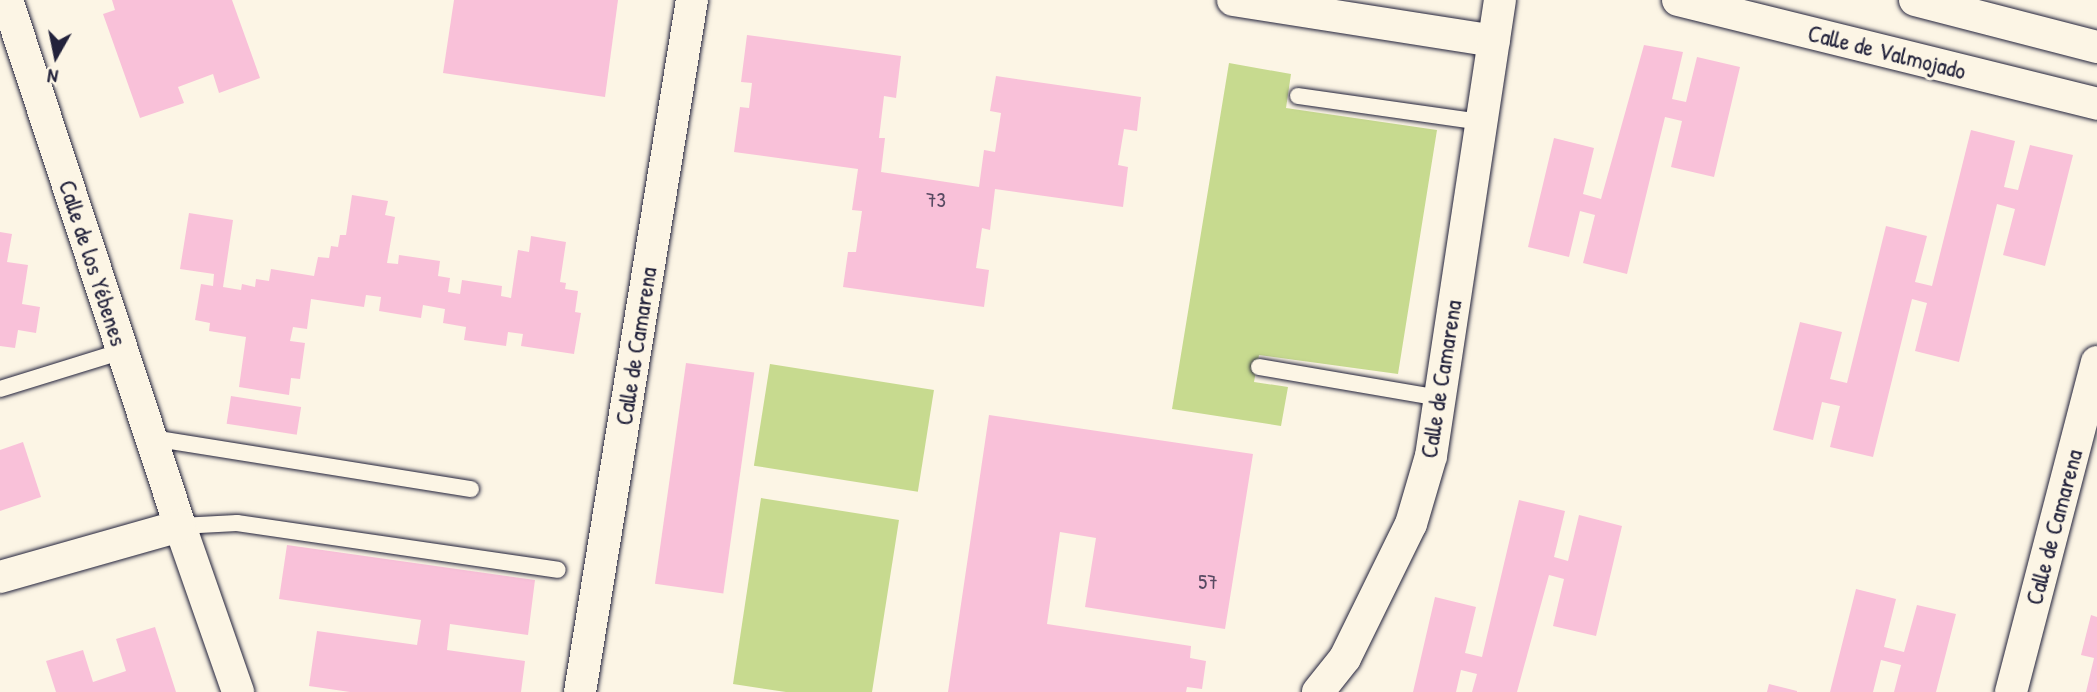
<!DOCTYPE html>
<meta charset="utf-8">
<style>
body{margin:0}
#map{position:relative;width:2097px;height:692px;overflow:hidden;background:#fcf5e5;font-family:"Patrick Hand",sans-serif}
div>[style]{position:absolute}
.green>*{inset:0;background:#c7da8f;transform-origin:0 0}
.building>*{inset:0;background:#f9c1d9;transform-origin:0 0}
.roads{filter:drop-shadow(0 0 2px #22223b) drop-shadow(0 0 2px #22223b)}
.lane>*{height:16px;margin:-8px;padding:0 8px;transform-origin:8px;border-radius:8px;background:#fcf5e5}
.street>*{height:32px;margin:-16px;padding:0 16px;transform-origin:16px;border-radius:16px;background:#fcf5e5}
span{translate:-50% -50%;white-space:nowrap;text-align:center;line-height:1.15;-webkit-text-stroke:6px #fcf5e5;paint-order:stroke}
.number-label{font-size:21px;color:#584a62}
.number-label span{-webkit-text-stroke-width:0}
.street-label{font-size:24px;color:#22223b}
.north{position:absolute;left:21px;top:21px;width:70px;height:70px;-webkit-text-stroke:5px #fcf5e5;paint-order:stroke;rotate:189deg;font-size:19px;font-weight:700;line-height:28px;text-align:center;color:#22223b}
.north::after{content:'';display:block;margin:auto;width:24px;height:32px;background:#22223b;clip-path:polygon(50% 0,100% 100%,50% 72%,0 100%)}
</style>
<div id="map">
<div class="green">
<div style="clip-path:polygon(1229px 63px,1291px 74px,1286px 108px,1437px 130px,1398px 374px,1259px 355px,1254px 382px,1288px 387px,1281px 426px,1172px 409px)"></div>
<div style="left:770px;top:364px;width:166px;height:103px;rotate:9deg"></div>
<div style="clip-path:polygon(761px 498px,899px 520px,872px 692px,786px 692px,733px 684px)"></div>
</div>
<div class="building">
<div style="clip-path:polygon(112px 0,232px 0,260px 78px,219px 93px,213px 74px,178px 87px,184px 103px,140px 118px,103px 14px,115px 10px)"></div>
<div style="clip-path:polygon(454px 0,618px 0,605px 97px,443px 73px)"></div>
<div style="clip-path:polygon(747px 35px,901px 56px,896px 98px,884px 96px,879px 138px,885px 138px,881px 172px,979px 187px,984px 150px,995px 152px,1001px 113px,990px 111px,996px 76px,1141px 97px,1137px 131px,1124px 129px,1118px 165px,1128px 167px,1123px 207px,995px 189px,990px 230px,982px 228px,976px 268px,989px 270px,984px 307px,843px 287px,848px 252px,856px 252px,862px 211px,852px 210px,858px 169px,734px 152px,740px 107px,749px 108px,752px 83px,741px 82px)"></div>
<div style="clip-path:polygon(1644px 45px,1683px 52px,1672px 99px,1686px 102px,1697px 57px,1740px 67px,1714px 177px,1671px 167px,1682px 121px,1665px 117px,1627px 274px,1583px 263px,1595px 215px,1580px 211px,1569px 257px,1528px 247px,1554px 138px,1594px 148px,1583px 194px,1601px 199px)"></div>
<div style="clip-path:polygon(1971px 130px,2015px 141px,2004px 187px,2018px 190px,2030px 145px,2073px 155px,2045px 266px,2003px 255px,2015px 209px,1997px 204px,1959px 362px,1915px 351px,1927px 303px,1912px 299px,1873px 457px,1830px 447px,1840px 406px,1822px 402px,1813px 440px,1773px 430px,1800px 322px,1842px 332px,1830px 379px,1847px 383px,1886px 226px,1927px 236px,1915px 282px,1932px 286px)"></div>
<div style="clip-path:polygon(352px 195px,388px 201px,385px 215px,395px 217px,387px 263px,398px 264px,399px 255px,440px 261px,438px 276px,450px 278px,448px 292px,460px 294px,462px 280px,502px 286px,501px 296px,511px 298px,518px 250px,529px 252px,531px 236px,566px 242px,560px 282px,566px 283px,565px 289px,578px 291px,575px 312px,581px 313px,574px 354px,521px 346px,523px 334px,508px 332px,506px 346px,464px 340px,466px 327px,443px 323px,445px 309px,423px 305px,421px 318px,379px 311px,381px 297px,366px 295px,364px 307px,311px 299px,307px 329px,293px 327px,290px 341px,305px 343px,300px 379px,291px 378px,289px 395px,239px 387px,246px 337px,209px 331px,210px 323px,195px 320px,201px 284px,213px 286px,214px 274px,180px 269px,189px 213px,233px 220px,223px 287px,241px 290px,242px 284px,255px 287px,256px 279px,269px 281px,271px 269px,314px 276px,318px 257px,329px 258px,331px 246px,338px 247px,340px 235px,346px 235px)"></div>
<div style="clip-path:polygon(0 232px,12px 234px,7px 262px,28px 265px,22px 304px,40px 307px,36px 333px,18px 330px,15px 348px,0 346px)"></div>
<div style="left:686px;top:363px;width:69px;height:223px;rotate:8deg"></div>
<div style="left:231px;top:396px;width:71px;height:28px;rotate:9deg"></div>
<div style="clip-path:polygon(989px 415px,1253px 454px,1225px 629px,1085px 607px,1096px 538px,1060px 532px,1047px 624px,1191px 646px,1190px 658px,1206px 661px,1202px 689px,1187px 687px,1186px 692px,948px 692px)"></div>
<div style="clip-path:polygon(23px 442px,41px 497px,0 511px,0 450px)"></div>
<div style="clip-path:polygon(1519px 500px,1565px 511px,1554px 557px,1568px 561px,1579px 515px,1622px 526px,1596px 636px,1553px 626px,1564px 579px,1549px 575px,1517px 692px,1472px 692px,1477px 674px,1461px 670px,1456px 692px,1413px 692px,1435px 597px,1476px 607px,1465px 653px,1482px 657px)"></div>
<div style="clip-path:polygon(287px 545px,535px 580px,528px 635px,450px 624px,447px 650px,525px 661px,521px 692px,350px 692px,309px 686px,317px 631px,417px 645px,421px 620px,279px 599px)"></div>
<div style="clip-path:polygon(1856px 589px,1896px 599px,1884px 647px,1904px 652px,1917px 605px,1956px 614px,1936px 692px,1894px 692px,1901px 665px,1881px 660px,1873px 692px,1830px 692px)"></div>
<div style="clip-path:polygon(2091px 615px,2097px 617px,2097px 692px,2086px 692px,2094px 658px,2081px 655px)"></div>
<div style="clip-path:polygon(155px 627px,176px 692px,56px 692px,46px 661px,83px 650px,93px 682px,126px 671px,116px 639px)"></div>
<div style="clip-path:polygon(1769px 684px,1797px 691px,1797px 692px,1767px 692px)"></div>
</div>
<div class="roads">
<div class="lane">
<div style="left:1298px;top:96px;width:185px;rotate:8.1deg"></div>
<div style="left:1259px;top:367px;width:185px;rotate:9.7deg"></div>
<div style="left:0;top:389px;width:129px;rotate:-17.2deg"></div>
<div style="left:152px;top:438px;width:323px;rotate:9.1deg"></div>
<div style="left:180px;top:526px;width:57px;rotate:-3deg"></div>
<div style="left:237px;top:523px;width:324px;rotate:8.3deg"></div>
</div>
<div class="street">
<div style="left:7px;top:0;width:554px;rotate:71.79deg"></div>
<div style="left:180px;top:526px;width:176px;rotate:70.7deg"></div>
<div style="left:1233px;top:0;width:264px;rotate:8.9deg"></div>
<div style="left:1678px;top:0;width:432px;rotate:13.9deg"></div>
<div style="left:1915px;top:0;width:188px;rotate:14.5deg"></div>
<div style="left:0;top:577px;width:187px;rotate:-15.8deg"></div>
<div style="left:580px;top:692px;width:701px;rotate:-80.81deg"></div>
<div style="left:1318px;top:692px;width:43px;rotate:-51.5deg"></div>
<div style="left:1345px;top:658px;width:149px;rotate:-63.8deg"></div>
<div style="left:1411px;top:524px;width:71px;rotate:-73.6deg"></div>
<div style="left:1431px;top:456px;width:461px;rotate:-81.4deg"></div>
<div style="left:2011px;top:692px;width:341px;rotate:-75.4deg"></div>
</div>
</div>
<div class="number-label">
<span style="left:936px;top:200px">73</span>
<span style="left:1208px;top:582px">57</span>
</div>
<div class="street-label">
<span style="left:1887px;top:52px;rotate:14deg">Calle de Valmojado</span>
<span style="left:93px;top:263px;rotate:72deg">Calle de los Yébenes</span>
<span style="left:636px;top:346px;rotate:-81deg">Calle de Camarena</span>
<span style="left:1441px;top:379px;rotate:-81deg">Calle de Camarena</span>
<span style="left:2054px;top:527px;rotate:-75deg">Calle de Camarena</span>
</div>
<div class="north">N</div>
</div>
